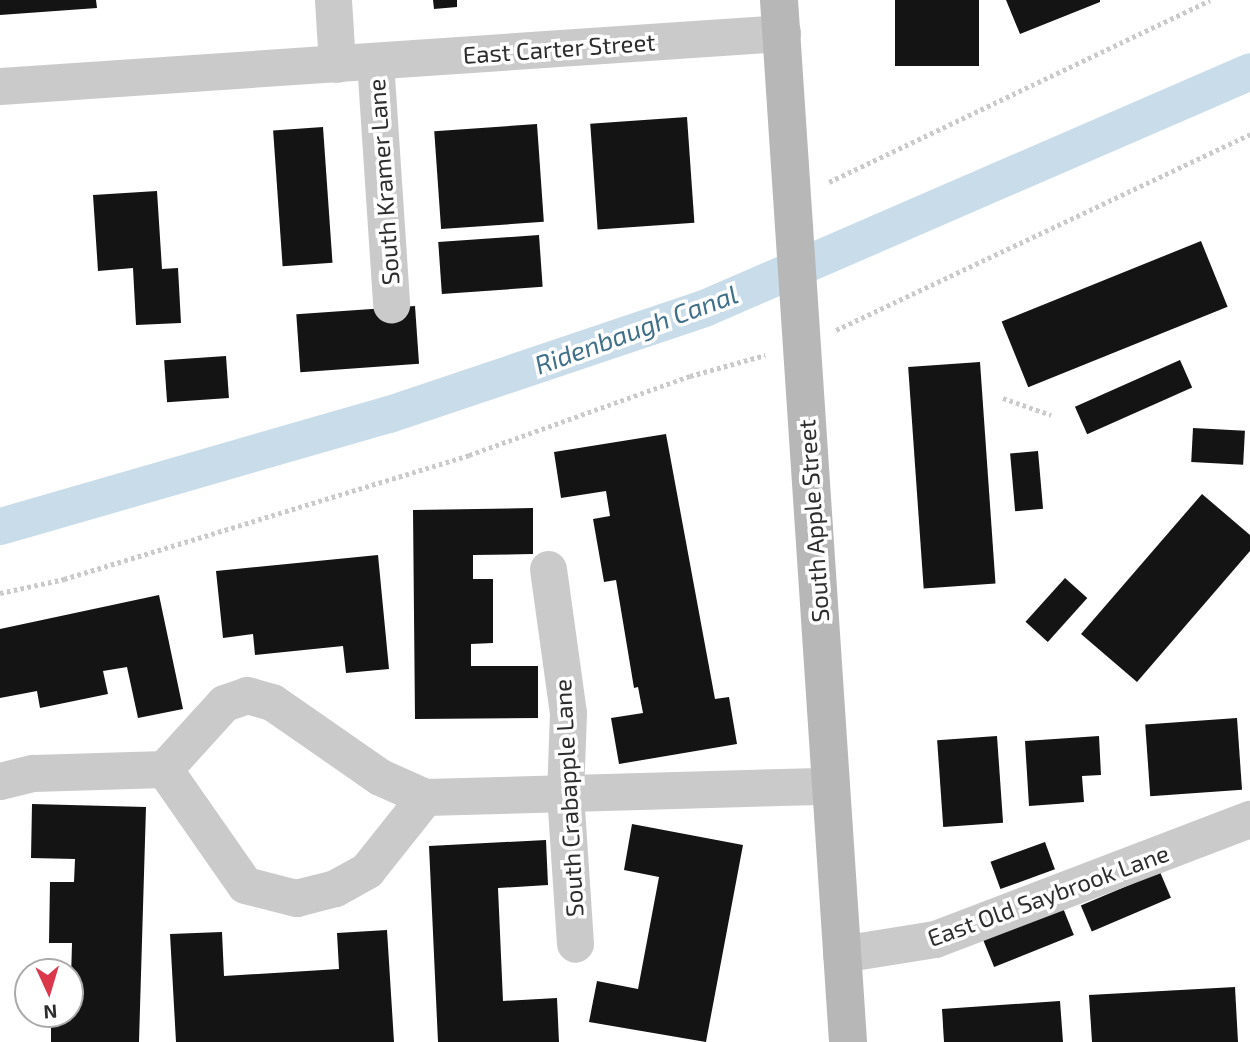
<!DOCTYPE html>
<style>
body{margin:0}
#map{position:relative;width:1250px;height:1042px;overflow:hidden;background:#fff;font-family:"Exo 2",sans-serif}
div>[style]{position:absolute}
.canal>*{height:37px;margin:-18.5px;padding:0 18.5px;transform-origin:18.5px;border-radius:18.5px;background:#c8dde9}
.building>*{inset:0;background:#141414;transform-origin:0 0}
.path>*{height:4.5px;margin-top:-2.25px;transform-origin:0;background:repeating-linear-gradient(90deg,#cacaca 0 3.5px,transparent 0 7px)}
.minor>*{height:37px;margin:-18.5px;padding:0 18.5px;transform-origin:18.5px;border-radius:18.5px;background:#cacaca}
.secondary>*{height:38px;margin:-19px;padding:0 19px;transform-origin:19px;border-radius:19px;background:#b7b7b7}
span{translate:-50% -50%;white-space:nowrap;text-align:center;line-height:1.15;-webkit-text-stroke:7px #fff;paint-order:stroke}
.street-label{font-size:24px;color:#2d2d2d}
.water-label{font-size:26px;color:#407089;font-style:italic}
.north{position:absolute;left:14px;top:958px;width:70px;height:70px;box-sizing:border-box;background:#fff;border:2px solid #ababab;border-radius:50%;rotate:176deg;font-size:19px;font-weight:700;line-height:28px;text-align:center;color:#2d2d2d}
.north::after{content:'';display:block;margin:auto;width:24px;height:32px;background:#da384a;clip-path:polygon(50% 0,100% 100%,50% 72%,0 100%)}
</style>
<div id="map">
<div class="canal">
<div style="left:0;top:526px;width:405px;rotate:-16.1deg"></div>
<div style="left:389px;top:414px;width:332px;rotate:-18.6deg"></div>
<div style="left:704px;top:308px;width:595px;rotate:-23.46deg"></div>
</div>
<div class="building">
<div style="clip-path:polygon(0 0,96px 0,97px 8px,0 15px)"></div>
<div style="clip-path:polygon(433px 0,457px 0,457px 7px,434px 9px)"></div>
<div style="left:895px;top:0;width:84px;height:66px"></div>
<div style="clip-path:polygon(1006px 0,1100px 0,1100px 2px,1020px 34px)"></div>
<div style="left:687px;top:117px;width:106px;height:97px;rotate:86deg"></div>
<div style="left:537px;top:124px;width:98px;height:103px;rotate:86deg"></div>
<div style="left:323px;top:127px;width:136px;height:50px;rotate:86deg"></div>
<div style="clip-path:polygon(157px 191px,162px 269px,178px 268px,181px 323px,136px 325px,133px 268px,98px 271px,93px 195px)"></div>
<div style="left:539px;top:235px;width:52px;height:101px;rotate:86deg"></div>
<div style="left:1201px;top:241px;width:71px;height:215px;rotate:68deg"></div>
<div style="left:415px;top:306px;width:58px;height:119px;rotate:86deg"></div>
<div style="left:226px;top:356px;width:42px;height:62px;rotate:86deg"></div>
<div style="left:1180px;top:360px;width:30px;height:115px;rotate:66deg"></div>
<div style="left:980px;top:362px;width:222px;height:72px;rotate:86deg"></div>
<div style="left:1193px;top:428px;width:52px;height:34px;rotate:3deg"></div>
<div style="clip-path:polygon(666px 434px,715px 699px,729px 697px,737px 744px,619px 764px,611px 718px,643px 713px,638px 687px,634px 688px,616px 580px,604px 582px,593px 519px,610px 516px,606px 491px,561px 498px,554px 452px)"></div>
<div style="left:1038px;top:451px;width:58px;height:28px;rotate:85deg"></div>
<div style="clip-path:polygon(1202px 494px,1250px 535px,1250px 551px,1137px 682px,1081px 634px)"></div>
<div style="clip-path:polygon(533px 508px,533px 554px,473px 555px,473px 579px,493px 579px,493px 643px,471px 644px,471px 666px,538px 666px,538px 718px,415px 719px,413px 510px)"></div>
<div style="clip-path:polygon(378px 555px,389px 669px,346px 673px,343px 646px,255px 655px,253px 634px,223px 638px,216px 571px)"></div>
<div style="left:1065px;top:578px;width:30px;height:59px;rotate:42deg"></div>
<div style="clip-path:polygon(159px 595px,183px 709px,138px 718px,127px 667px,103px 671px,108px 694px,40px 708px,37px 691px,0 698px,0 629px)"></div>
<div style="left:1237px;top:718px;width:72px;height:92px;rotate:86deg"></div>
<div style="left:997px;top:736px;width:87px;height:60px;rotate:86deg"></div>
<div style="clip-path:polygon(1099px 736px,1101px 775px,1082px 776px,1084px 802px,1029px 806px,1025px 741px)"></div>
<div style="clip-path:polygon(32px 804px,146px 807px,139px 1042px,51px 1042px,51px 1014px,70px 1014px,72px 943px,49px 943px,50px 882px,74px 882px,75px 859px,31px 858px)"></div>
<div style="clip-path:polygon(632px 824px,743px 845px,706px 1042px,589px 1022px,597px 981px,638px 989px,659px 877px,624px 870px)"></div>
<div style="clip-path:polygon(546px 840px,548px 885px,498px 888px,503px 1001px,557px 998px,559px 1042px,438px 1042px,429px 846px)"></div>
<div style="left:1045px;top:842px;width:29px;height:58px;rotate:70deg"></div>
<div style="left:1160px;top:872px;width:28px;height:86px;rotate:67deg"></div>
<div style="left:1063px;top:908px;width:29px;height:86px;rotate:68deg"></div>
<div style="clip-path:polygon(387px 930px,394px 1042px,176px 1042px,170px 934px,222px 932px,224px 976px,339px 969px,337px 933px)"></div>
<div style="clip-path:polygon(1235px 987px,1238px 1042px,1092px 1042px,1089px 995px)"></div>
<div style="clip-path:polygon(1060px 1001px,1063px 1042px,944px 1042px,942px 1009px)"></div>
</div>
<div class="path">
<div style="left:829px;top:182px;width:422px;rotate:-25.5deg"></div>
<div style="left:836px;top:330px;width:458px;rotate:-25.3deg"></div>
<div style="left:1003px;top:398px;width:51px;rotate:19.5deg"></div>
<div style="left:0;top:593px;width:66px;rotate:-12.3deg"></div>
<div style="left:64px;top:579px;width:424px;rotate:-17deg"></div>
<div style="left:469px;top:455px;width:235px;rotate:-19.7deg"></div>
<div style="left:690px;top:376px;width:78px;rotate:-15.6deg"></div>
</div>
<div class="minor">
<div style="left:333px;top:0;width:64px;rotate:86.4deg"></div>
<div style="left:375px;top:61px;width:244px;rotate:86.2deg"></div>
<div style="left:0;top:86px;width:784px;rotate:-3.88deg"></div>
<div style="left:548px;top:569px;width:145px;rotate:82.1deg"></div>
<div style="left:568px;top:713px;width:80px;rotate:92.1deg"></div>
<div style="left:565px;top:793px;width:151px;rotate:86.2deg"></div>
<div style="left:164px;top:769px;width:141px;rotate:55.1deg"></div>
<div style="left:245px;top:885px;width:53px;rotate:14.3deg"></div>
<div style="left:296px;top:898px;width:40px;rotate:-14.4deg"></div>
<div style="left:335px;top:888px;width:37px;rotate:-29deg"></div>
<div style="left:367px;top:870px;width:93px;rotate:-51.5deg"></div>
<div style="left:0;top:781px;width:34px;rotate:-14deg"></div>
<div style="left:33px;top:773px;width:131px;rotate:-1.7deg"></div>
<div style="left:164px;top:769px;width:89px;rotate:-47.7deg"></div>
<div style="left:224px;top:703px;width:24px;rotate:-19deg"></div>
<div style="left:247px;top:695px;width:26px;rotate:16deg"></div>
<div style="left:272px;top:702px;width:131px;rotate:34.8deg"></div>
<div style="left:380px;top:777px;width:49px;rotate:24deg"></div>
<div style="left:425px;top:797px;width:405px;rotate:-1.6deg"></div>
<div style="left:841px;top:954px;width:95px;rotate:-9.1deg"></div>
<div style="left:935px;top:939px;width:337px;rotate:-20.9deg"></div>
</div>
<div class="secondary">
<div style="left:779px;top:0;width:1044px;rotate:86.21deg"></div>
</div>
<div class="street-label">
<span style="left:559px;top:48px;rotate:-4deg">East Carter Street</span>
<span style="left:383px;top:182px;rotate:-94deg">South Kramer Lane</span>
<span style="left:813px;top:521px;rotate:-94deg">South Apple Street</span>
<span style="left:568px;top:798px;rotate:-93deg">South Crabapple Lane</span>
<span style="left:1048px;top:895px;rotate:-20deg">East Old Saybrook Lane</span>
</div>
<div class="water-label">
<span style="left:636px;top:329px;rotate:-20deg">Ridenbaugh Canal</span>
</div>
<div class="north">N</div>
</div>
